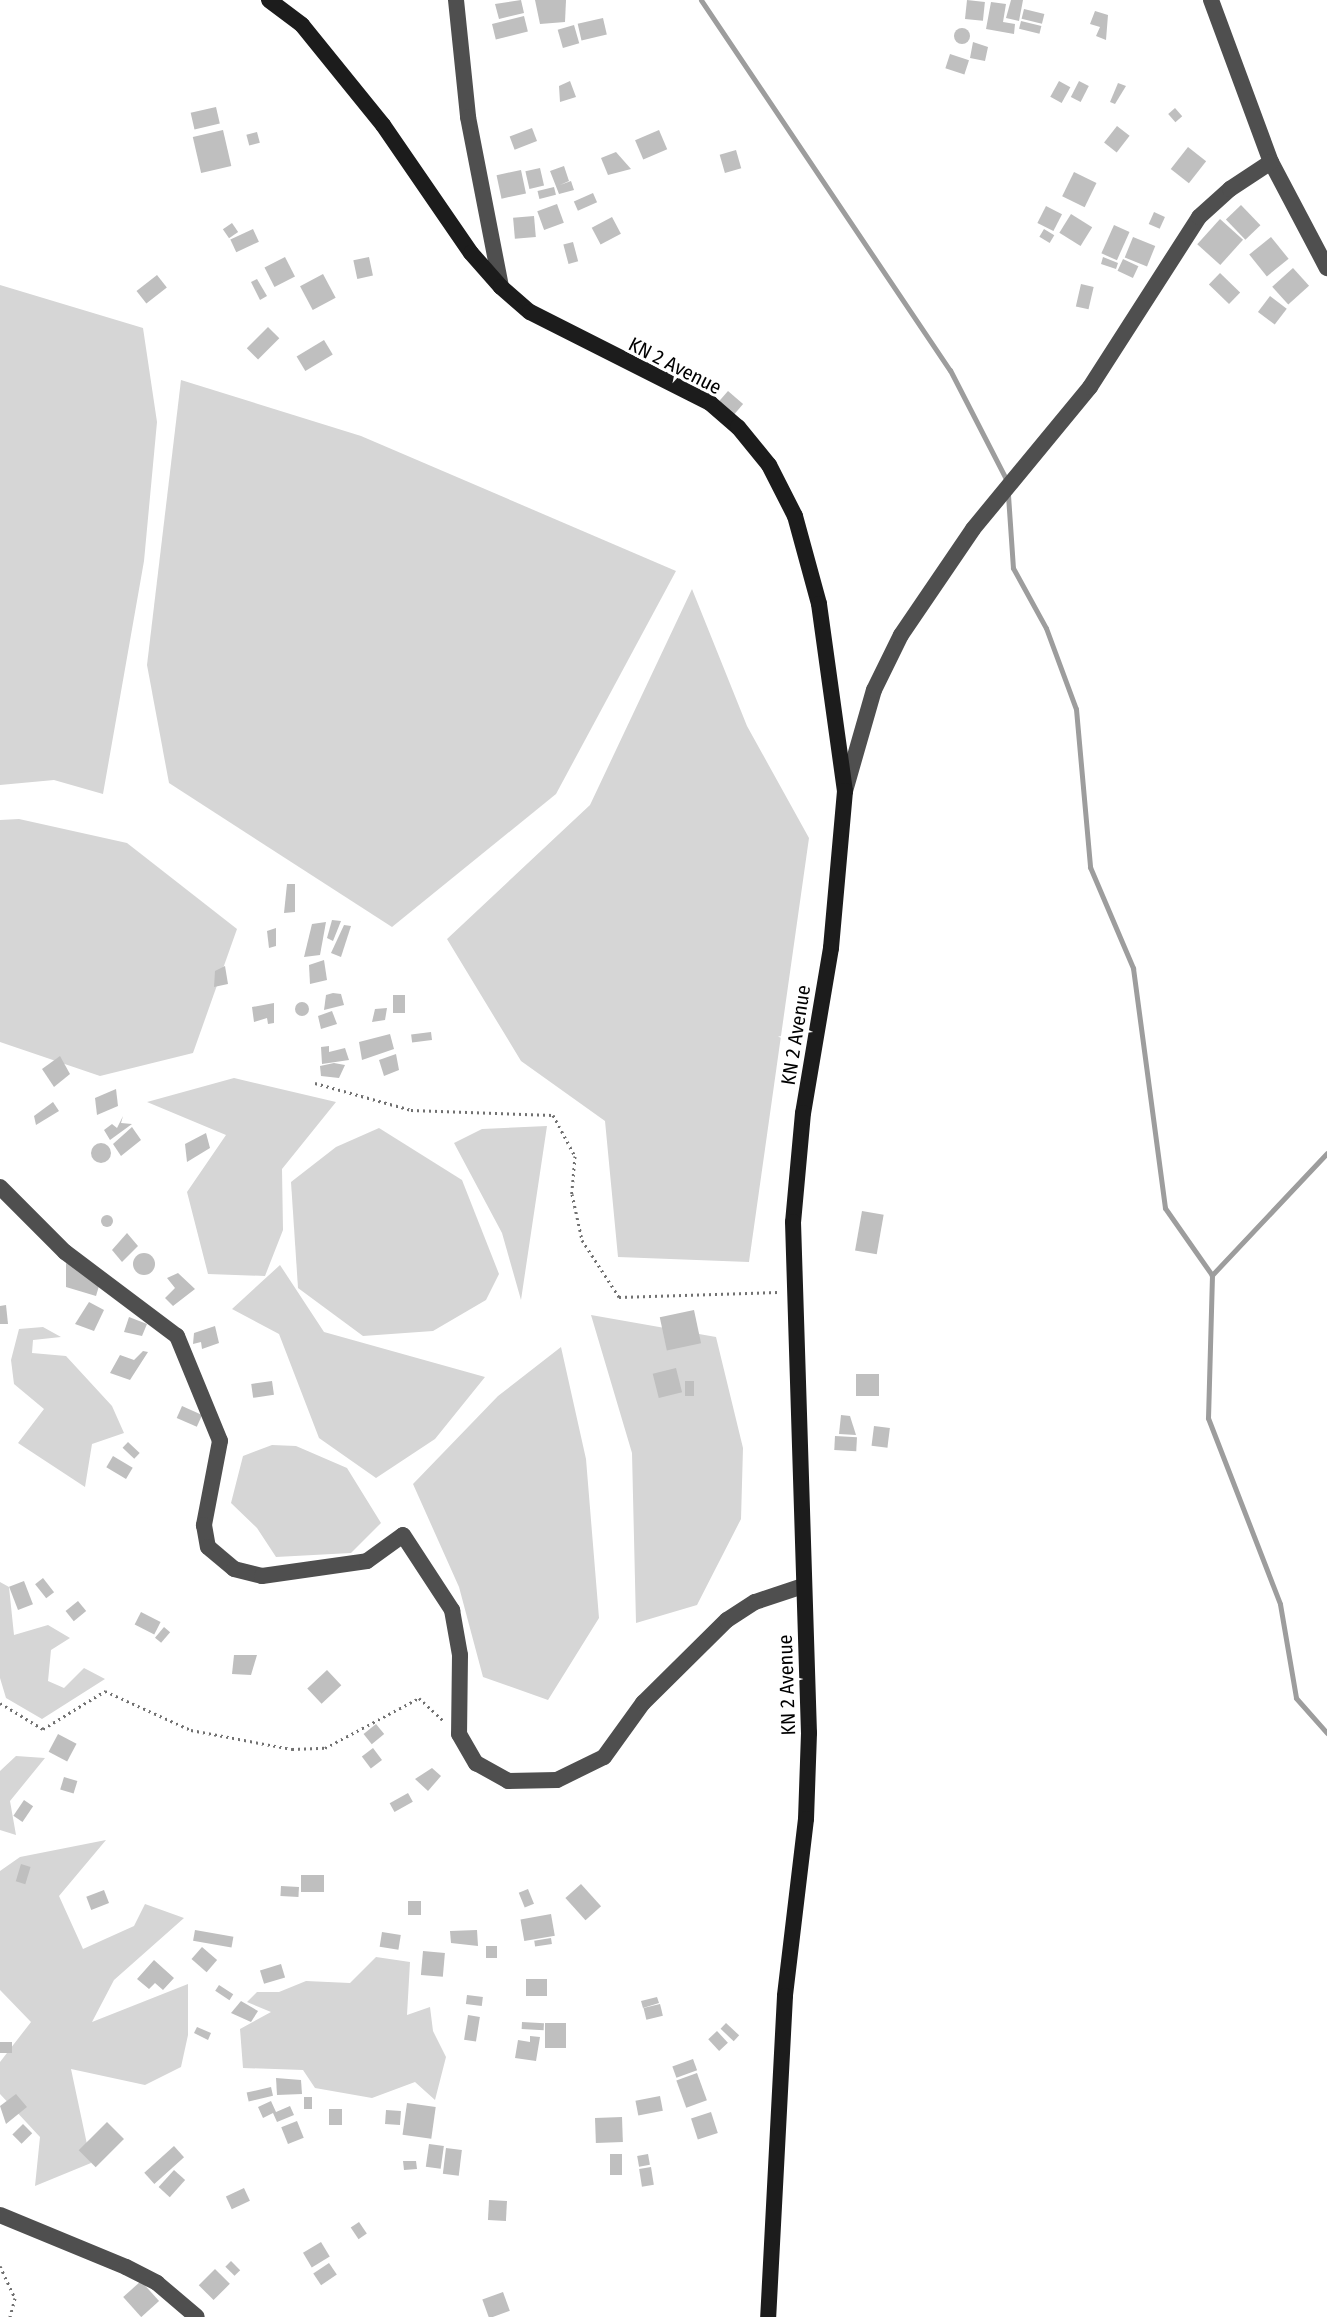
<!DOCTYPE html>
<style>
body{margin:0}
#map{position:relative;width:1327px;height:2317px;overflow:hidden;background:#fff;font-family:"Fira Sans Condensed",sans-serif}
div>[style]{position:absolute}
.green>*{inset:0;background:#d6d6d6}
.stream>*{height:5px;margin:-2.5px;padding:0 2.5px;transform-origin:2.5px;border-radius:2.5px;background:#9d9d9d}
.building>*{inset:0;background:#bfbfbf;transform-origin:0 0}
.round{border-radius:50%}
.path>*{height:3px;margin-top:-1.5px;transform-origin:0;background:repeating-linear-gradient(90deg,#717171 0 2px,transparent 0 6px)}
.minor>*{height:16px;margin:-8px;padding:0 8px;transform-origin:8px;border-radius:8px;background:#4f4f4f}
.secondary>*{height:16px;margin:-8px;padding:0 8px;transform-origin:8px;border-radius:8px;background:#1c1c1c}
span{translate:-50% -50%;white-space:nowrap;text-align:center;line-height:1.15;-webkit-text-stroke:6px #fff;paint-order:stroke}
.street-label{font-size:20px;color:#000}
</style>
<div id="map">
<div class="green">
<div style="clip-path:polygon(0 285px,143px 328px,157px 422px,144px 561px,103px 794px,54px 780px,0 785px)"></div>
<div style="clip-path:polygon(181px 380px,361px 436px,676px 571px,556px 794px,392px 927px,169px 783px,147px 665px)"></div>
<div style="clip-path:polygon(692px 589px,747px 726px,809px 838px,749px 1262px,618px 1257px,605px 1121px,521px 1061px,447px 939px,590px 805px)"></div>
<div style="clip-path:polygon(19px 819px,127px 843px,237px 929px,193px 1053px,100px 1076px,0 1042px,0 820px)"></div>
<div style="clip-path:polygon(234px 1078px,336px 1102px,282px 1169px,283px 1230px,265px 1276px,208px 1274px,187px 1192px,226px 1135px,147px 1102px)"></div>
<div style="clip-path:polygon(547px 1126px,521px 1300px,502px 1233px,454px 1143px,482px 1129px)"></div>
<div style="clip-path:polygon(379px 1128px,462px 1180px,499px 1274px,486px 1300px,433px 1331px,363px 1336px,298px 1288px,291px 1182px,336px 1147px)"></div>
<div style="clip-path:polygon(280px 1265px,324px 1332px,485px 1377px,435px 1439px,376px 1478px,319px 1438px,279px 1334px,232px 1309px)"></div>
<div style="clip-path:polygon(591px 1315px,716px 1337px,743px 1448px,741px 1519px,697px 1605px,636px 1623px,632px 1453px)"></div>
<div style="clip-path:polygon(43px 1327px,61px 1337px,33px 1340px,32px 1353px,66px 1356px,112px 1406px,124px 1433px,92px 1444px,85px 1487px,18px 1443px,44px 1409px,14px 1384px,11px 1360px,19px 1329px)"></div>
<div style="clip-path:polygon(561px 1347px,586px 1459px,599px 1618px,548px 1700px,483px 1677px,459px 1587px,413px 1484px,498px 1396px)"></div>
<div style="clip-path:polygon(272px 1445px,296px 1446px,347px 1468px,381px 1523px,351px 1553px,276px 1557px,257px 1528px,231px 1503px,243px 1456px)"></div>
<div style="clip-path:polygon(0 1582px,9px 1587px,14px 1635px,48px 1625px,70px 1638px,51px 1650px,48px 1681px,64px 1688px,84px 1668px,105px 1679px,42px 1719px,6px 1698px,0 1678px)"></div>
<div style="clip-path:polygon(16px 1756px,45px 1758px,10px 1801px,16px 1835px,0 1830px,0 1771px)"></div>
<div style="clip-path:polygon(106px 1840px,59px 1896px,83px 1949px,134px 1926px,145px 1904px,184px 1918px,114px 1980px,92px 2022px,188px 1984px,188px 2035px,181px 2067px,145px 2085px,71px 2069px,91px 2163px,35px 2186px,40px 2137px,0 2094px,0 2062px,31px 2022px,0 1990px,0 1871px,20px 1857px)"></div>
<div style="clip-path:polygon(376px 1957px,410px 1962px,407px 2015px,430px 2007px,433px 2031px,446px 2057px,435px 2100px,415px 2082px,372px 2098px,315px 2088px,303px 2070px,243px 2068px,240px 2029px,271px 2012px,247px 2002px,257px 1992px,279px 1992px,306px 1981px,350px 1983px)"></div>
</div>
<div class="stream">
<div style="left:701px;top:0;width:446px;rotate:56.1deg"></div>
<div style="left:950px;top:370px;width:125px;rotate:62.8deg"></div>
<div style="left:1008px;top:495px;width:73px;rotate:86.1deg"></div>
<div style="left:1013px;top:568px;width:68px;rotate:61.2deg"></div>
<div style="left:1046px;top:628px;width:86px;rotate:69.7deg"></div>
<div style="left:1076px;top:709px;width:159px;rotate:84.9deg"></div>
<div style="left:1090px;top:867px;width:110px;rotate:66.9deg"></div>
<div style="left:1133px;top:968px;width:242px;rotate:82.4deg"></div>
<div style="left:1165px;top:1208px;width:82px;rotate:55deg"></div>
<div style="left:1327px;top:1153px;width:168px;rotate:133.3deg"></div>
<div style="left:1212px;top:1275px;width:143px;rotate:91.6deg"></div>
<div style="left:1208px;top:1418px;width:199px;rotate:68.8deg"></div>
<div style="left:1280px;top:1604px;width:95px;rotate:80.3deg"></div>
<div style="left:1296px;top:1698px;width:47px;rotate:48.5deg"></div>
</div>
<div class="building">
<div style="clip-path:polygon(521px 0,524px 13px,499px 19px,495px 4px)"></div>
<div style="clip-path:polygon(535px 0,566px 0,565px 22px,540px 24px)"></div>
<div style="left:967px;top:0;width:18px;height:19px;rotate:6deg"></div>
<div style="clip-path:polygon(1011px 0,1023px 0,1019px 21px,1006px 18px)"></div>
<div style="clip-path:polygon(991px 2px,1006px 4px,1003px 22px,1015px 24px,1014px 34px,986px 29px)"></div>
<div style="left:1024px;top:9px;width:21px;height:10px;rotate:14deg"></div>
<div style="clip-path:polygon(1095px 11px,1108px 15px,1106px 40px,1096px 36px,1100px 27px,1090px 24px)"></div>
<div style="left:524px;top:16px;width:16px;height:33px;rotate:76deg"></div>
<div style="left:603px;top:18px;width:17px;height:26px;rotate:77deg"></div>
<div style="left:1021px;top:21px;width:21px;height:8px;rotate:14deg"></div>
<div style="left:574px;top:25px;width:19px;height:17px;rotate:74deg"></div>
<div class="round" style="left:954px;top:28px;width:16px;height:16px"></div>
<div style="clip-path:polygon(973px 42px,988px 47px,985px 61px,970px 58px)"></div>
<div style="left:950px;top:54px;width:20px;height:15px;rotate:18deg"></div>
<div style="clip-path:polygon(570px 81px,576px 97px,560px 102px,559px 86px)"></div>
<div style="left:1059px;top:81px;width:13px;height:18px;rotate:29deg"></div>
<div style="left:1079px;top:81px;width:11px;height:18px;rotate:27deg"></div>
<div style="clip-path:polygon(1118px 83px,1126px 86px,1115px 104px,1110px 102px)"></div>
<div style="left:216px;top:107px;width:17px;height:26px;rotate:77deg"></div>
<div style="left:1175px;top:108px;width:11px;height:9px;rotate:49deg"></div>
<div style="left:1117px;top:126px;width:16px;height:21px;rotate:38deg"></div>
<div style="left:532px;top:128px;width:14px;height:24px;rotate:69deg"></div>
<div style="left:223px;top:130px;width:37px;height:31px;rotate:77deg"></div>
<div style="left:659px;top:130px;width:21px;height:26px;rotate:67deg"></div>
<div style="left:257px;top:132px;width:11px;height:11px;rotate:75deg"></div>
<div style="left:1188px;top:147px;width:23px;height:28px;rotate:38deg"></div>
<div style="left:736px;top:150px;width:19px;height:17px;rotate:74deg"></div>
<div style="clip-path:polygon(616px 152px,631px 169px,608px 175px,601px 158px)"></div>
<div style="clip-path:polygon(564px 166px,569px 181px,560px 185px,571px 181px,574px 190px,559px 194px,550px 171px)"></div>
<div style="left:540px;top:168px;width:18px;height:15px;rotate:77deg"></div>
<div style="left:521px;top:170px;width:24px;height:25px;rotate:78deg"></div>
<div style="left:1074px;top:172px;width:25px;height:27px;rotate:26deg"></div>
<div style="left:554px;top:187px;width:8px;height:17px;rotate:76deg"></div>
<div style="left:593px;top:193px;width:10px;height:21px;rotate:66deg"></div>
<div style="left:557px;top:204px;width:20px;height:21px;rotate:70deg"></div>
<div style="left:1241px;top:205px;width:28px;height:21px;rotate:46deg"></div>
<div style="left:1046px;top:206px;width:18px;height:19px;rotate:27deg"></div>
<div style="left:1154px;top:212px;width:12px;height:13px;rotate:24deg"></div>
<div style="left:1071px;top:214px;width:25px;height:22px;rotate:32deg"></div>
<div style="left:534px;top:216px;width:21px;height:21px;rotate:85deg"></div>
<div style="left:612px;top:217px;width:19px;height:23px;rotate:62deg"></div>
<div style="left:1220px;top:219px;width:31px;height:34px;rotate:42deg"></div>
<div style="left:232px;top:223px;width:11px;height:11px;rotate:56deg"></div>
<div style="left:1114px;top:225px;width:17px;height:31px;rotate:24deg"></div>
<div style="left:253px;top:229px;width:14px;height:25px;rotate:65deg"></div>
<div style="left:1044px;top:229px;width:12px;height:9px;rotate:31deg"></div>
<div style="left:1133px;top:237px;width:24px;height:22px;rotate:22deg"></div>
<div style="left:1271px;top:237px;width:28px;height:28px;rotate:51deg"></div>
<div style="left:573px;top:242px;width:20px;height:10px;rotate:75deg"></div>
<div style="left:285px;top:257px;width:22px;height:23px;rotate:63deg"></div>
<div style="left:369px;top:257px;width:19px;height:16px;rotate:78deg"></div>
<div style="clip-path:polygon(1103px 257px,1118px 263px,1116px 269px,1101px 264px)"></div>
<div style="left:1123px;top:259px;width:17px;height:13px;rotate:25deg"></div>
<div style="left:1293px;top:268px;width:24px;height:28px;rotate:48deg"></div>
<div style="left:1220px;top:273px;width:28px;height:16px;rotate:44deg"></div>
<div style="left:323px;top:274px;width:27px;height:26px;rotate:62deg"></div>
<div style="left:157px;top:275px;width:16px;height:26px;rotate:52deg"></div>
<div style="clip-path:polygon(257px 279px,267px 296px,260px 300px,251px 282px)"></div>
<div style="left:1081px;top:284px;width:13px;height:23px;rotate:13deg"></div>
<div style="left:1270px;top:296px;width:21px;height:20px;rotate:37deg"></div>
<div style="left:268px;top:327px;width:16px;height:30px;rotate:45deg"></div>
<div style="left:324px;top:340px;width:17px;height:32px;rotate:59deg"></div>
<div style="left:728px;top:391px;width:20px;height:14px;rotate:41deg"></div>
<div style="clip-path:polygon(287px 884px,295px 884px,295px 912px,284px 913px)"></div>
<div style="clip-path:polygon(332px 920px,341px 921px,333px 941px,327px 938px)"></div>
<div style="clip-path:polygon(326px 922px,320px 955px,304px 957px,312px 924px)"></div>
<div style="clip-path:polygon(344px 925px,351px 926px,341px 957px,331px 953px)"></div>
<div style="clip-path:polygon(276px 928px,276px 946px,269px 948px,267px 931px)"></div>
<div style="clip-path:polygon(324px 960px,327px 980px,310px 984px,309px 965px)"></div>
<div style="clip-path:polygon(225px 966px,228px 984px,214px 987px,215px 971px)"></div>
<div style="clip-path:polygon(333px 993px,341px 994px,344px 1005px,324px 1010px,326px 995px)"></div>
<div style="left:393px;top:995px;width:12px;height:18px"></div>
<div class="round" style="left:295px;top:1002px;width:14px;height:14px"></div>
<div style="clip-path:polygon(274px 1003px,274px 1023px,268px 1024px,267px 1018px,254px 1022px,252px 1007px)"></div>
<div style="clip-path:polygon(387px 1008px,385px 1020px,372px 1022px,375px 1009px)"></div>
<div style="clip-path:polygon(332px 1011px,337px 1024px,321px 1029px,318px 1016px)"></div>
<div style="left:431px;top:1032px;width:8px;height:20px;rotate:83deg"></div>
<div style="clip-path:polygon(390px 1034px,394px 1049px,362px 1060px,359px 1042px)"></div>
<div style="clip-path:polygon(329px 1046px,329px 1052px,345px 1048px,349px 1060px,322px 1064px,321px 1047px)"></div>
<div style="clip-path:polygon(396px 1054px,399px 1070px,384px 1076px,379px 1060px)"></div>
<div style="clip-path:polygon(60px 1056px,70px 1074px,54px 1087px,42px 1069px)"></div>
<div style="clip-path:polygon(334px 1063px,345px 1065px,339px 1078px,321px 1076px,320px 1066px)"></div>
<div style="clip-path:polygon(116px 1089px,118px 1106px,97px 1115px,95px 1098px)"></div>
<div style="clip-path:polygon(53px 1102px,59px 1111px,36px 1125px,34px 1116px)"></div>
<div style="clip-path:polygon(123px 1116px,121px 1123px,132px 1124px,110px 1140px,104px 1130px,112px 1124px,117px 1128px)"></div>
<div style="clip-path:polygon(132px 1127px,141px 1140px,121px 1156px,113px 1144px)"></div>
<div style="clip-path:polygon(206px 1133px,210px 1148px,187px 1162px,185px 1144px)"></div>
<div class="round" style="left:91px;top:1143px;width:20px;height:20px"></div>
<div style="left:862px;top:1211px;width:22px;height:40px;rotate:10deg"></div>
<div class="round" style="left:101px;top:1215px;width:12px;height:12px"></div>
<div style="clip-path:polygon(127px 1233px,138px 1246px,122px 1262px,112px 1250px)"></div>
<div class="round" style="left:133px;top:1253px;width:22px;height:22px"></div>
<div style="clip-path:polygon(66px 1263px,83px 1269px,99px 1286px,96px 1296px,66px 1287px)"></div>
<div style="clip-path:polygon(178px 1273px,195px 1289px,173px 1306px,165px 1298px,175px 1288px,167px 1278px)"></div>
<div style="clip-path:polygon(89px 1302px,104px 1310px,94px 1331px,75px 1324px)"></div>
<div style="clip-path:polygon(6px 1305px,8px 1324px,0 1324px,0 1306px)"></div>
<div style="left:694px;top:1310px;width:34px;height:35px;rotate:78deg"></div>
<div style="clip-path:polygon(129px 1317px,147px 1324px,142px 1336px,124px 1332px)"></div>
<div style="clip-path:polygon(215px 1326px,219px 1343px,202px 1349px,201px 1342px,193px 1344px,194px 1333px)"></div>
<div style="clip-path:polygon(143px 1351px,148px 1352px,130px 1380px,110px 1373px,120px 1355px,134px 1360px)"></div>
<div style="left:676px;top:1368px;width:25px;height:24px;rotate:76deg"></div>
<div style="left:879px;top:1374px;width:22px;height:23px;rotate:90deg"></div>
<div style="left:272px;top:1381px;width:14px;height:21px;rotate:82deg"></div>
<div style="left:685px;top:1381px;width:9px;height:15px"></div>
<div style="left:182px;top:1406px;width:22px;height:13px;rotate:24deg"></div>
<div style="clip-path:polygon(841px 1415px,850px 1416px,856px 1435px,839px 1434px)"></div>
<div style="left:874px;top:1426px;width:16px;height:20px;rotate:7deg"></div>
<div style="left:835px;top:1436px;width:22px;height:14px;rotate:3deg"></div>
<div style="left:128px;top:1442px;width:16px;height:8px;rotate:43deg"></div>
<div style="left:113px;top:1456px;width:23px;height:13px;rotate:31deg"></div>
<div style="left:43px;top:1578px;width:18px;height:10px;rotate:52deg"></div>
<div style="left:24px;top:1581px;width:25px;height:16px;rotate:69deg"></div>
<div style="left:78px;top:1601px;width:13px;height:16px;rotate:51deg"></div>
<div style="left:141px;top:1612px;width:22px;height:14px;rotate:27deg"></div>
<div style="left:164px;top:1627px;width:8px;height:14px;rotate:40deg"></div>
<div style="clip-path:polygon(234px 1655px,257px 1655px,251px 1675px,232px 1674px)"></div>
<div style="left:327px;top:1670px;width:21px;height:27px;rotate:47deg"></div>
<div style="left:376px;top:1724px;width:13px;height:16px;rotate:51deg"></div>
<div style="left:58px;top:1734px;width:21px;height:20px;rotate:28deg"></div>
<div style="left:373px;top:1748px;width:15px;height:14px;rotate:53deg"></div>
<div style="clip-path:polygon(432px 1768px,441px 1776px,428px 1791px,415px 1779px)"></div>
<div style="left:64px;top:1777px;width:14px;height:13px;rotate:17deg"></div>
<div style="left:408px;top:1793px;width:10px;height:21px;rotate:61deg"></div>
<div style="left:24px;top:1800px;width:11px;height:19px;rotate:34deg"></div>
<div style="left:21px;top:1864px;width:10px;height:18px;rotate:17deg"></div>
<div style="left:301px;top:1875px;width:23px;height:17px"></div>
<div style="left:581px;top:1884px;width:30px;height:21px;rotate:48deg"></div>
<div style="left:281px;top:1886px;width:18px;height:10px;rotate:3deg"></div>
<div style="left:528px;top:1889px;width:16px;height:10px;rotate:68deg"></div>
<div style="left:104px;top:1890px;width:14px;height:19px;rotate:69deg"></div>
<div style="left:408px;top:1901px;width:13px;height:14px"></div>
<div style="left:551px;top:1914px;width:22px;height:31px;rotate:80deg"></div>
<div style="left:195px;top:1930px;width:39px;height:11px;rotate:10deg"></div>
<div style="clip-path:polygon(477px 1930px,478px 1946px,451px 1943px,450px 1931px)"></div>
<div style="left:382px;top:1932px;width:19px;height:15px;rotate:9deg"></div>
<div style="left:551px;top:1938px;width:6px;height:17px;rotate:81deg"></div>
<div style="left:486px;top:1946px;width:11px;height:12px"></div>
<div style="left:202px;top:1947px;width:20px;height:16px;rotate:41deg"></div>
<div style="left:423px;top:1951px;width:22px;height:24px;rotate:5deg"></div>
<div style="clip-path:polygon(154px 1960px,174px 1978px,163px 1990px,155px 1983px,149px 1989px,137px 1979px)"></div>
<div style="left:281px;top:1964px;width:14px;height:22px;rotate:73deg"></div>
<div style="left:547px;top:1979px;width:17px;height:21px;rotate:90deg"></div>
<div style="left:219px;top:1985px;width:17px;height:7px;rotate:33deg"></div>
<div style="left:467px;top:1995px;width:16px;height:9px;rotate:7deg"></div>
<div style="clip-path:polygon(657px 1997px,659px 2003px,643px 2008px,641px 2001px)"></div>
<div style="clip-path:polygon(241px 2001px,258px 2011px,251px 2022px,231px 2013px)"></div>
<div style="left:660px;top:2004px;width:12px;height:17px;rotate:76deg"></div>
<div style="left:468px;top:2015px;width:12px;height:25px;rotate:9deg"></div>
<div style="left:522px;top:2022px;width:22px;height:7px;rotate:3deg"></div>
<div style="left:545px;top:2023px;width:21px;height:25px"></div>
<div style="left:726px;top:2023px;width:18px;height:8px;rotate:43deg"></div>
<div style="clip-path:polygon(197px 2027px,211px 2033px,208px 2040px,194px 2033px)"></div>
<div style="left:717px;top:2031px;width:16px;height:12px;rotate:47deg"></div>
<div style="clip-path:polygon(530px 2036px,540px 2037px,536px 2061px,515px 2058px,518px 2040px,530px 2042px)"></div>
<div style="left:0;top:2042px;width:12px;height:11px"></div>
<div style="left:693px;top:2059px;width:12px;height:22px;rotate:70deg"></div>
<div style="left:697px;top:2073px;width:29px;height:22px;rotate:70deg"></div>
<div style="clip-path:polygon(276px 2078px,301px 2080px,302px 2094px,277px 2095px)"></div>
<div style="left:271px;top:2087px;width:9px;height:25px;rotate:77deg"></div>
<div style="clip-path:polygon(16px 2094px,27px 2107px,6px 2124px,0 2106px)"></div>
<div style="left:660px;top:2096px;width:15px;height:25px;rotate:79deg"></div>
<div style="left:304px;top:2097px;width:8px;height:12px"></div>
<div style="clip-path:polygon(271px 2101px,276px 2112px,290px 2106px,294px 2115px,277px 2122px,273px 2113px,263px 2118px,258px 2107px)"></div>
<div style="left:407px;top:2103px;width:29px;height:32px;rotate:8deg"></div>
<div style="left:329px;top:2109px;width:13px;height:16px"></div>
<div style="left:386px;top:2110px;width:15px;height:14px;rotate:4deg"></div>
<div style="left:711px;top:2112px;width:22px;height:21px;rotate:72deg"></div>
<div style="left:622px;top:2117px;width:25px;height:27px;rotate:88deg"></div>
<div style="left:297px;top:2121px;width:18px;height:17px;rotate:68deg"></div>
<div style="left:107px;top:2122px;width:24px;height:40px;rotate:45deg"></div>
<div style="left:23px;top:2124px;width:13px;height:15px;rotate:45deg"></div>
<div style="left:429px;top:2144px;width:15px;height:23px;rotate:8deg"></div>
<div style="left:174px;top:2146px;width:15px;height:40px;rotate:48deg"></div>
<div style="left:446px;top:2148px;width:16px;height:26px;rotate:7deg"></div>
<div style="left:610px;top:2154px;width:12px;height:21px"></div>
<div style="left:648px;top:2154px;width:11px;height:11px;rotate:80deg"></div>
<div style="clip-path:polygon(403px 2161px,416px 2161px,417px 2169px,404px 2170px)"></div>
<div style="left:651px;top:2167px;width:18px;height:12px;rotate:81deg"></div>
<div style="left:174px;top:2170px;width:15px;height:23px;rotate:42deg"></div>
<div style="left:244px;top:2188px;width:14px;height:20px;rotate:65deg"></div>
<div style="left:489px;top:2200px;width:18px;height:20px;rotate:3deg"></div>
<div style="left:359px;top:2222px;width:14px;height:10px;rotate:56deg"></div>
<div style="left:321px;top:2242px;width:17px;height:21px;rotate:59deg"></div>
<div style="left:231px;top:2261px;width:13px;height:8px;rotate:45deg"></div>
<div style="left:329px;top:2263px;width:14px;height:19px;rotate:56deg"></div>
<div style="left:215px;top:2269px;width:21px;height:23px;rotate:45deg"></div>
<div style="left:141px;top:2281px;width:27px;height:24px;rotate:48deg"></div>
<div style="left:503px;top:2292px;width:20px;height:22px;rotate:70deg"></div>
</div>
<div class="path">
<div style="left:315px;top:1083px;width:100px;rotate:15.7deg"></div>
<div style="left:411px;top:1110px;width:142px;rotate:2deg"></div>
<div style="left:553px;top:1115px;width:47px;rotate:61.8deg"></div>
<div style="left:575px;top:1156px;width:38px;rotate:95deg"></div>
<div style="left:572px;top:1194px;width:47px;rotate:77.7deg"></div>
<div style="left:582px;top:1240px;width:68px;rotate:57deg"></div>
<div style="left:619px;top:1297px;width:159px;rotate:-1.8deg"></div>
<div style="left:0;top:1703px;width:50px;rotate:31.2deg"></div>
<div style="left:43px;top:1729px;width:73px;rotate:-31.5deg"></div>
<div style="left:105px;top:1691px;width:94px;rotate:24.4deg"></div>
<div style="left:191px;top:1730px;width:103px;rotate:10.7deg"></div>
<div style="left:292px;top:1749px;width:33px;rotate:-2deg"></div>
<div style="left:325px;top:1748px;width:106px;rotate:-28deg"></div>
<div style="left:419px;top:1698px;width:33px;rotate:43deg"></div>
<div style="left:0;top:2266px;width:35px;rotate:65deg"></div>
<div style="left:15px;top:2298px;width:20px;rotate:105deg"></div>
</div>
<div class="minor">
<div style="left:456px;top:0;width:118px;rotate:84.1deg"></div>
<div style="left:468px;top:117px;width:173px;rotate:79deg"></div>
<div style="left:1211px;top:0;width:173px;rotate:69.7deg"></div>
<div style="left:1271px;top:162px;width:120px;rotate:62.2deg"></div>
<div style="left:845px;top:791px;width:105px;rotate:-74deg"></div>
<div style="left:874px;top:690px;width:61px;rotate:-63.9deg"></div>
<div style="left:901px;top:635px;width:128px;rotate:-55.8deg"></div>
<div style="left:973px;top:529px;width:184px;rotate:-50.5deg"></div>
<div style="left:1090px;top:387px;width:202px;rotate:-57.3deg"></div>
<div style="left:1199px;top:217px;width:42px;rotate:-42.1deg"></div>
<div style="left:1230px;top:189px;width:49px;rotate:-33.4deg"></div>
<div style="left:0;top:1187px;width:92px;rotate:45deg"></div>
<div style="left:65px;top:1252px;width:140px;rotate:36.9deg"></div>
<div style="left:177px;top:1336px;width:113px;rotate:67.7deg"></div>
<div style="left:220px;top:1441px;width:86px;rotate:100.8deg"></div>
<div style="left:204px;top:1525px;width:22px;rotate:80deg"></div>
<div style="left:208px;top:1547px;width:34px;rotate:40deg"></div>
<div style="left:234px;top:1569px;width:29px;rotate:14deg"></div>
<div style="left:262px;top:1576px;width:106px;rotate:-8.1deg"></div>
<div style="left:367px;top:1561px;width:44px;rotate:-35.8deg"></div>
<div style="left:403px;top:1535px;width:90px;rotate:56.8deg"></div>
<div style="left:452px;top:1610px;width:46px;rotate:79.9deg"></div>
<div style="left:460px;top:1655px;width:79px;rotate:90.7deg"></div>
<div style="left:459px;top:1734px;width:34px;rotate:60deg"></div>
<div style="left:476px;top:1763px;width:37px;rotate:29deg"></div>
<div style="left:508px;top:1781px;width:49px;rotate:-1.2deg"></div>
<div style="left:557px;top:1780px;width:52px;rotate:-26.1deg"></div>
<div style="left:604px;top:1757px;width:67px;rotate:-54.2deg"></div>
<div style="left:643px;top:1703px;width:118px;rotate:-44.7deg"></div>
<div style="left:727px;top:1620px;width:33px;rotate:-33deg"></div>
<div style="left:755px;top:1602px;width:51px;rotate:-18.4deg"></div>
<div style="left:0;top:2215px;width:136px;rotate:22.4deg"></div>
<div style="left:126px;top:2267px;width:35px;rotate:27deg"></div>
<div style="left:157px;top:2283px;width:52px;rotate:40.4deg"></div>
</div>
<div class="secondary">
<div style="left:269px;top:0;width:41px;rotate:37.1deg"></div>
<div style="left:302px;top:25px;width:129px;rotate:51deg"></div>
<div style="left:383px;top:125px;width:155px;rotate:55.5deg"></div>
<div style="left:471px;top:253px;width:45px;rotate:48.6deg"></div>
<div style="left:501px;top:287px;width:38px;rotate:41deg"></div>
<div style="left:530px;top:312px;width:202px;rotate:26.8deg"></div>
<div style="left:710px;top:403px;width:37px;rotate:41deg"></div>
<div style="left:738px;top:427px;width:49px;rotate:50.8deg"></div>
<div style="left:769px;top:465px;width:57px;rotate:63deg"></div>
<div style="left:795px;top:516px;width:91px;rotate:74.7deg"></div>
<div style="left:819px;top:604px;width:189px;rotate:82.1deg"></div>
<div style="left:845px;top:791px;width:158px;rotate:95.1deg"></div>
<div style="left:831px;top:948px;width:167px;rotate:99.6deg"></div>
<div style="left:803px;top:1113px;width:109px;rotate:95.2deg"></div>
<div style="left:793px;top:1222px;width:511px;rotate:88.21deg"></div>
<div style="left:809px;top:1733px;width:86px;rotate:92deg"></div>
<div style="left:806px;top:1819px;width:178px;rotate:96.8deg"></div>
<div style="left:785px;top:1996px;width:321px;rotate:93deg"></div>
</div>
<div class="street-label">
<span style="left:675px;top:366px;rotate:27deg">KN 2 Avenue</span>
<span style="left:796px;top:1035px;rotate:-81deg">KN 2 Avenue</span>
<span style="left:787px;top:1685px;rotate:-92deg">KN 2 Avenue</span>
</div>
</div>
